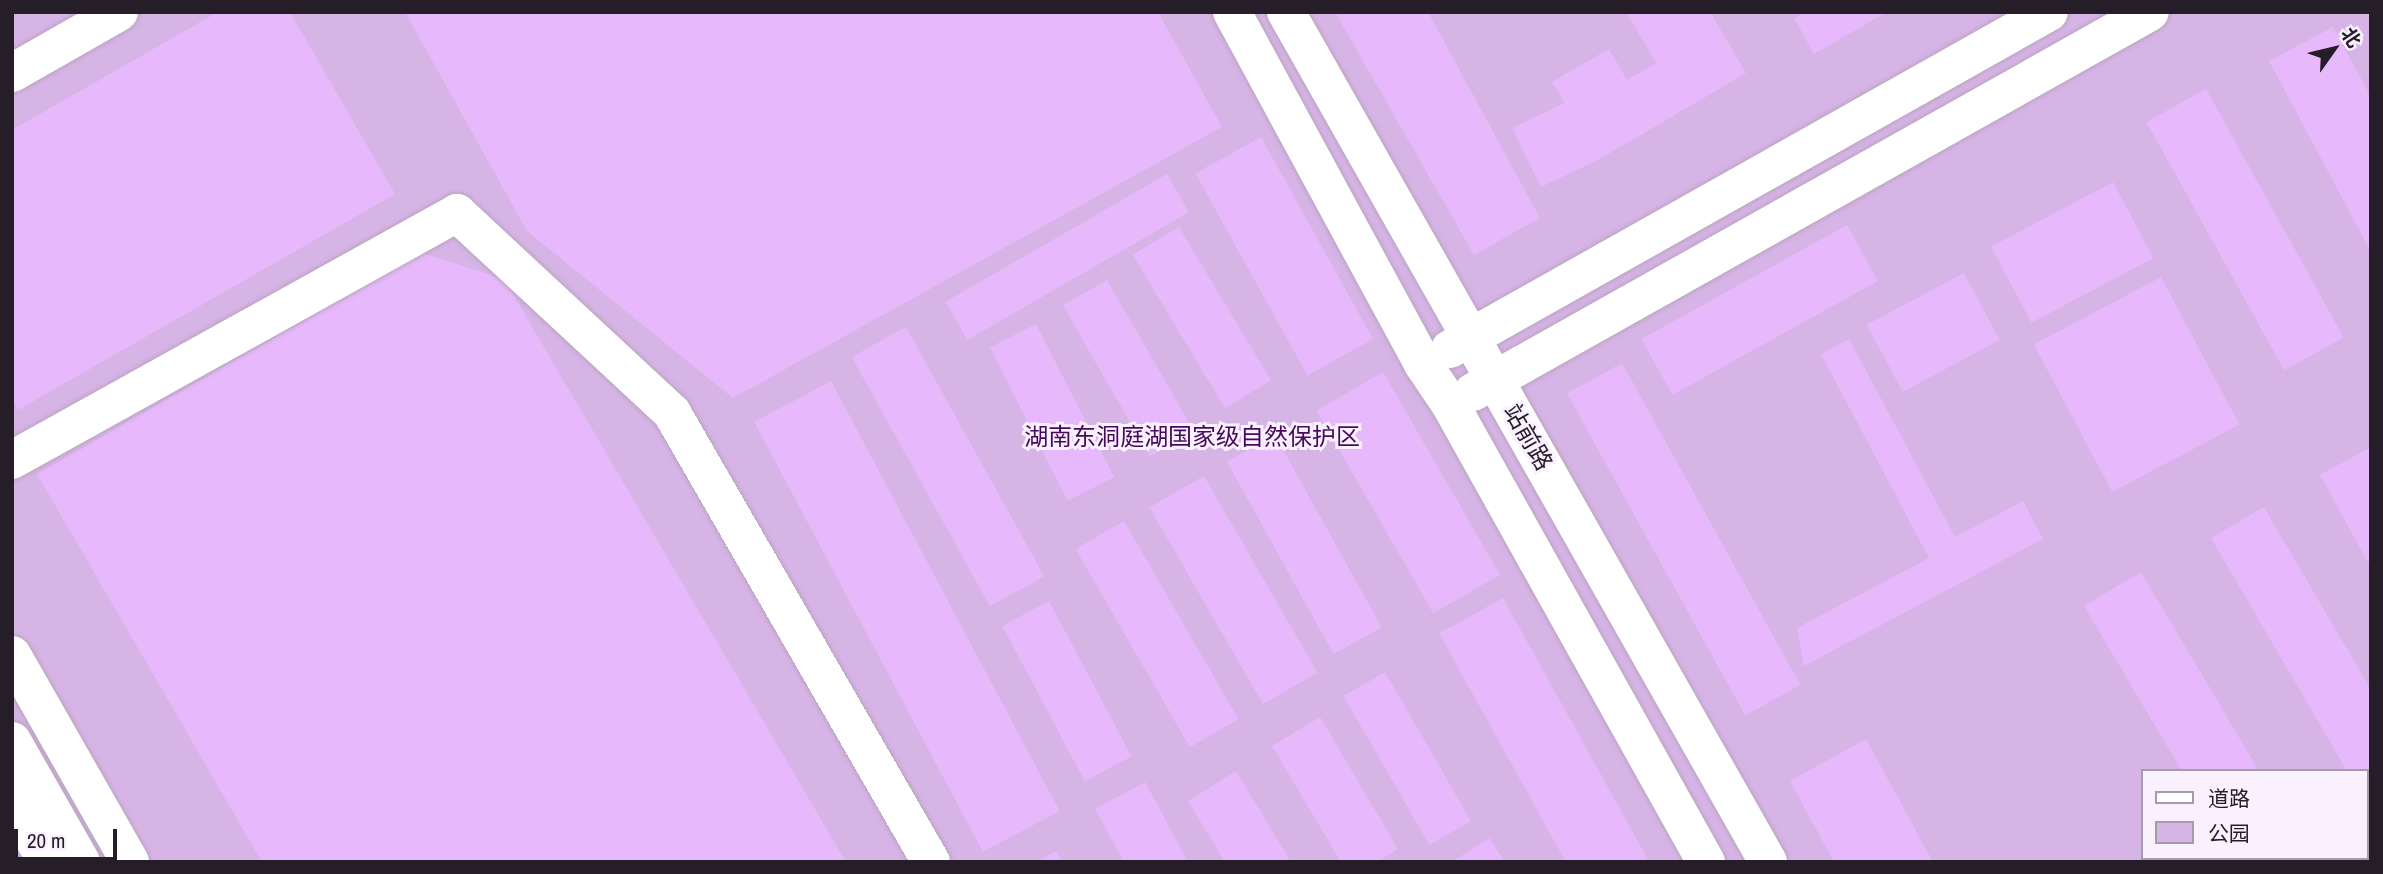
<!DOCTYPE html>
<meta charset="utf-8">
<style>
body{margin:0}
#map{position:relative;width:2383px;height:874px;overflow:hidden;background:#f3dffc;font-family:"Archivo Narrow","Noto Sans SC",sans-serif}
div>[style]{position:absolute}
.green>*{inset:0;background:#d7b4e6}
.building>*{inset:0;background:#e8b8fc;transform-origin:0 0}
.roads{filter:drop-shadow(0 0 2px #b8a5c0) drop-shadow(0 0 2px #b8a5c0)}
.minor>*{height:38px;margin:-19px;padding:0 19px;transform-origin:19px;border-radius:19px;background:#fff}
.major>*{height:38px;margin:-19px;padding:0 19px;transform-origin:19px;border-radius:19px;background:#fff}
span{translate:-50% -50%;white-space:nowrap;text-align:center;line-height:1.15;-webkit-text-stroke:6px #f9f1fd;paint-order:stroke}
.park-label{font-size:24px;color:#47095b}
.street-label{font-size:24px;color:#251d28}
.frame{position:absolute;inset:0;border:14px solid #251d28;pointer-events:none}
.legend{position:absolute;left:2141px;top:769px;width:228px;height:91px;box-sizing:border-box;background:#f9f1fd;border:2px solid #a49ca8;margin:0;padding:9px 12px;list-style:none;font-size:21px;color:#251d28}
.legend li{display:flex;align-items:center;gap:14px;height:35px}
.legend b{width:35px;border:2px solid #a49ca8}
.north{position:absolute;left:2299px;top:14px;width:70px;height:70px;-webkit-text-stroke:5px #f9f1fd;paint-order:stroke;rotate:56deg;font-size:19px;font-weight:700;line-height:28px;text-align:center;color:#251d28}
.north::after{content:'';display:block;margin:auto;width:24px;height:32px;background:#251d28;clip-path:polygon(50% 0,100% 100%,50% 72%,0 100%)}
.scale{position:absolute;left:14px;top:829px;width:103px;height:32px;box-sizing:border-box;border:4px solid #251d28;border-top:0;padding-left:9px;font-size:21px;line-height:24px;white-space:nowrap;color:#251d28;-webkit-text-stroke:5px #f9f1fd;paint-order:stroke}
</style>
<div id="map">
<div class="green">
<div style="clip-path:polygon(evenodd,12px 12px,2371px 12px,2371px 862px,12px 862px,12px 12px,2143px 771px,2367px 771px,2367px 858px,2143px 858px,2143px 771px)"></div>
</div>
<div class="building">
<div style="clip-path:polygon(218px 12px,290px 12px,395px 194px,18px 410px,12px 399px,12px 130px)"></div>
<div style="clip-path:polygon(405px 12px,1158px 12px,1222px 127px,733px 398px,527px 231px)"></div>
<div style="clip-path:polygon(1335px 12px,1428px 12px,1540px 218px,1474px 255px)"></div>
<div style="clip-path:polygon(1626px 12px,1710px 12px,1746px 73px,1598px 160px,1541px 187px,1512px 128px,1565px 103px,1552px 82px,1609px 49px,1627px 80px,1656px 63px)"></div>
<div style="clip-path:polygon(1804px 12px,1887px 12px,1814px 54px,1794px 18px)"></div>
<div style="clip-path:polygon(2333px 27px,2371px 97px,2371px 252px,2269px 61px)"></div>
<div style="left:2206px;top:89px;width:284px;height:68px;rotate:61deg"></div>
<div style="left:1261px;top:137px;width:231px;height:75px;rotate:61deg"></div>
<div style="left:1167px;top:174px;width:44px;height:256px;rotate:60deg"></div>
<div style="left:2113px;top:182px;width:86px;height:138px;rotate:62deg"></div>
<div style="left:1847px;top:225px;width:64px;height:235px;rotate:61deg"></div>
<div style="left:1179px;top:227px;width:179px;height:54px;rotate:59deg"></div>
<div style="clip-path:polygon(422px 253px,504px 279px,846px 862px,262px 862px,37px 474px)"></div>
<div style="left:1964px;top:273px;width:76px;height:110px;rotate:62deg"></div>
<div style="left:2161px;top:277px;width:167px;height:144px;rotate:62deg"></div>
<div style="left:1107px;top:280px;width:174px;height:51px;rotate:60deg"></div>
<div style="left:1036px;top:324px;width:172px;height:52px;rotate:63deg"></div>
<div style="left:906px;top:327px;width:285px;height:62px;rotate:61deg"></div>
<div style="clip-path:polygon(1849px 339px,1955px 537px,2023px 501px,2043px 539px,1804px 666px,1797px 628px,1929px 558px,1821px 354px)"></div>
<div style="left:1622px;top:363px;width:368px;height:63px;rotate:61deg"></div>
<div style="left:1383px;top:372px;width:234px;height:77px;rotate:60deg"></div>
<div style="left:831px;top:381px;width:487px;height:87px;rotate:62deg"></div>
<div style="left:1275px;top:435px;width:220px;height:55px;rotate:61deg"></div>
<div style="clip-path:polygon(2371px 447px,2371px 568px,2320px 475px)"></div>
<div style="left:1204px;top:476px;width:227px;height:63px;rotate:60deg"></div>
<div style="clip-path:polygon(2264px 507px,2371px 690px,2371px 811px,2367px 805px,2367px 771px,2347px 771px,2211px 538px)"></div>
<div style="left:1124px;top:521px;width:229px;height:56px;rotate:60deg"></div>
<div style="clip-path:polygon(2141px 572px,2259px 771px,2182px 771px,2084px 606px)"></div>
<div style="left:1503px;top:598px;width:301px;height:73px;rotate:61deg"></div>
<div style="left:1049px;top:601px;width:176px;height:53px;rotate:62deg"></div>
<div style="left:1385px;top:672px;width:172px;height:48px;rotate:60deg"></div>
<div style="clip-path:polygon(1320px 717px,1398px 849px,1377px 862px,1341px 862px,1272px 746px)"></div>
<div style="clip-path:polygon(1866px 739px,1933px 862px,1834px 862px,1790px 781px)"></div>
<div style="clip-path:polygon(1236px 771px,1291px 862px,1225px 862px,1188px 801px)"></div>
<div style="clip-path:polygon(1145px 782px,1188px 862px,1124px 862px,1095px 809px)"></div>
<div style="clip-path:polygon(1489px 838px,1505px 862px,1452px 862px)"></div>
<div style="clip-path:polygon(1056px 851px,1063px 862px,1037px 862px)"></div>
<div style="left:2234px;top:858px;width:77px;height:4px"></div>
</div>
<div class="roads">
<div class="minor">
<div style="left:12px;top:73px;width:123px;rotate:-29.7deg"></div>
<div style="left:12px;top:460px;width:509px;rotate:-29.03deg"></div>
<div style="left:457px;top:213px;width:294px;rotate:42.9deg"></div>
<div style="left:672px;top:413px;width:518px;rotate:60.02deg"></div>
<div style="left:12px;top:655px;width:238px;rotate:60.3deg"></div>
</div>
<div class="major">
<div style="left:1232px;top:12px;width:400px;rotate:61.5deg"></div>
<div style="left:1423px;top:364px;width:48px;rotate:56deg"></div>
<div style="left:1450px;top:404px;width:525px;rotate:60.8deg"></div>
<div style="left:1286px;top:12px;width:977px;rotate:60.44deg"></div>
<div style="left:1450px;top:349px;width:687px;rotate:-29.36deg"></div>
<div style="left:1473px;top:392px;width:776px;rotate:-29.31deg"></div>
<div style="left:12px;top:741px;width:139px;rotate:60.3deg"></div>
<div style="left:12px;top:801px;width:70px;rotate:60.2deg"></div>
</div>
</div>
<div class="park-label">
<span style="left:1192px;top:437px">湖南东洞庭湖国家级自然保护区</span>
</div>
<div class="street-label">
<span style="left:1528px;top:437px;rotate:60deg">站前路</span>
</div>
<div class="frame"></div>
<ul class="legend">
<li><b style="height:9px;background:#fff"></b>道路</li>
<li><b style="height:19px;background:#d7b4e6"></b>公园</li>
</ul>
<div class="north">北</div>
<div class="scale">20 m</div>
</div>
